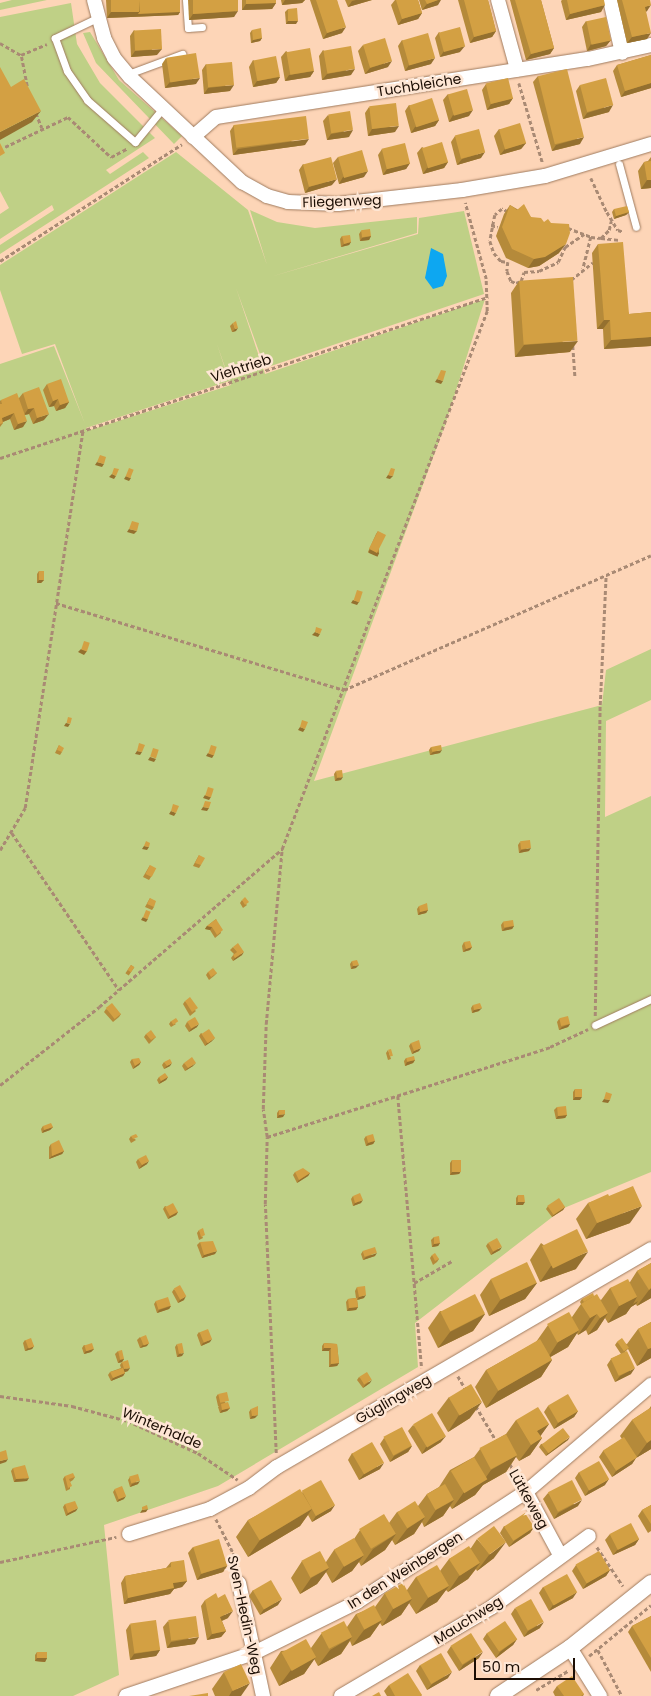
<!DOCTYPE html>
<meta charset="utf-8">
<style>
body{margin:0}
#map{position:relative;width:651px;height:1696px;overflow:hidden;background:#fdd5b7;font-family:Poppins,sans-serif}
div>[style]{position:absolute}
.green>*{inset:0;background:#bfd086}
.water>*{inset:0;background:#0da7f1}
.path>*{height:2.5px;margin-top:-1.25px;transform-origin:0;background:repeating-linear-gradient(90deg,#a98a74 0 4px,transparent 0 6.5px)}
.roads{filter:drop-shadow(0 0 1px #9f7b5f) drop-shadow(0 0 1px #9f7b5f)}
.service>*{height:7px;margin:-3.5px;padding:0 3.5px;transform-origin:3.5px;border-radius:3.5px;background:#fff}
.minor>*{height:14px;margin:-7px;padding:0 7px;transform-origin:7px;border-radius:7px;background:#fff}
.tertiary>*{height:16px;margin:-8px;padding:0 8px;transform-origin:8px;border-radius:8px;background:#fff}
.wall>*{inset:0;background:#b58a3a;transform-origin:0 0}
.shaded-wall>*{inset:0;background:#94702f;transform-origin:0 0}
.building>*{inset:0;background:#d3a043;transform-origin:0 0}
span{translate:-50% -50%;white-space:nowrap;text-align:center;line-height:1.15;-webkit-text-stroke:5px #fee6d4;paint-order:stroke}
.street-label{font-size:14px;color:#1c0e04}
.scale{position:absolute;left:474px;top:1658px;width:101px;height:22px;box-sizing:border-box;border:2px solid #1c0e04;border-top:0;padding-left:6px;font-size:15px;line-height:18px;white-space:nowrap;color:#1c0e04;-webkit-text-stroke:4px #fee6d4;paint-order:stroke}
</style>
<div id="map">
<div class="green">
<div style="clip-path:polygon(12px 0,47px 0,0 10px,0 3px)"></div>
<div style="clip-path:polygon(71px 3px,77px 44px,100px 83px,155px 138px,106px 170px,110px 174px,143px 152px,149px 158px,0 254px,0 245px,54px 210px,52px 205px,0 239px,0 214px,9px 208px,0 191px,0 17px)"></div>
<div style="clip-path:polygon(90px 32px,119px 80px,182px 136px,174px 144px,96px 63px,83px 33px)"></div>
<div style="clip-path:polygon(evenodd,176px 152px,248px 210px,267px 265px,250px 210px,277px 222px,315px 228px,417px 217px,417px 233px,270px 277px,418px 234px,419px 218px,464px 211px,484px 294px,265px 368px,236px 288px,265px 374px,485px 299px,446px 422px,314px 781px,602px 705px,606px 670px,651px 649px,651px 700px,606px 721px,605px 817px,651px 796px,651px 1172px,564px 1208px,415px 1323px,418px 1367px,218px 1486px,104px 1525px,119px 1675px,73px 1696px,0 1696px,0 364px,54px 346px,85px 424px,55px 344px,22px 354px,0 290px,0 265px,176px 152px,217px 344px,231px 385px,87px 431px,86px 428px,229px 381px,217px 344px)"></div>
</div>
<div class="water">
<div style="clip-path:polygon(431px 248px,443px 254px,447px 276px,443px 286px,433px 289px,425px 278px)"></div>
</div>
<div class="path">
<div style="left:0;top:43px;width:24px;rotate:30deg"></div>
<div style="left:519px;top:83px;width:84px;rotate:73.5deg"></div>
<div style="left:27px;top:86px;width:32px;rotate:-101deg"></div>
<div style="left:21px;top:55px;width:28px;rotate:-23deg"></div>
<div style="left:36px;top:113px;width:16px;rotate:68deg"></div>
<div style="left:5px;top:147px;width:70px;rotate:-25.5deg"></div>
<div style="left:68px;top:117px;width:59px;rotate:42.9deg"></div>
<div style="left:111px;top:157px;width:19px;rotate:-28deg"></div>
<div style="left:591px;top:178px;width:38px;rotate:65deg"></div>
<div style="left:607px;top:212px;width:21px;rotate:59deg"></div>
<div style="left:618px;top:230px;width:6px;rotate:18deg"></div>
<div style="left:508px;top:212px;width:7px;rotate:-153deg"></div>
<div style="left:502px;top:209px;width:9px;rotate:139deg"></div>
<div style="left:495px;top:215px;width:26px;rotate:101deg"></div>
<div style="left:490px;top:241px;width:13px;rotate:72deg"></div>
<div style="left:494px;top:253px;width:11px;rotate:49deg"></div>
<div style="left:501px;top:261px;width:7px;rotate:8deg"></div>
<div style="left:508px;top:262px;width:9px;rotate:96deg"></div>
<div style="left:507px;top:271px;width:11px;rotate:68deg"></div>
<div style="left:511px;top:281px;width:5px;rotate:22deg"></div>
<div style="left:516px;top:283px;width:5px;rotate:-22deg"></div>
<div style="left:521px;top:281px;width:9px;rotate:-72deg"></div>
<div style="left:524px;top:272px;width:15px;rotate:-4deg"></div>
<div style="left:539px;top:271px;width:21px;rotate:-25deg"></div>
<div style="left:558px;top:262px;width:17px;rotate:-65deg"></div>
<div style="left:565px;top:247px;width:23px;rotate:-34deg"></div>
<div style="left:491px;top:225px;width:7px;rotate:16deg"></div>
<div style="left:568px;top:228px;width:25px;rotate:21deg"></div>
<div style="left:591px;top:237px;width:33px;rotate:104deg"></div>
<div style="left:591px;top:237px;width:10px;rotate:6deg"></div>
<div style="left:601px;top:238px;width:11px;rotate:-45deg"></div>
<div style="left:609px;top:230px;width:9px;rotate:-77deg"></div>
<div style="left:601px;top:238px;width:18px;rotate:6deg"></div>
<div style="left:0;top:261px;width:216px;rotate:-32.7deg"></div>
<div style="left:571px;top:280px;width:28px;rotate:-39deg"></div>
<div style="left:573px;top:346px;width:31px;rotate:86deg"></div>
<div style="left:0;top:458px;width:514px;rotate:-18.26deg"></div>
<div style="left:56px;top:603px;width:301px;rotate:16.8deg"></div>
<div style="left:344px;top:690px;width:335px;rotate:-23.7deg"></div>
<div style="left:12px;top:833px;width:190px;rotate:55.7deg"></div>
<div style="left:0;top:850px;width:49px;rotate:-59.2deg"></div>
<div style="left:25px;top:808px;width:382px;rotate:-81.3deg"></div>
<div style="left:595px;top:1016px;width:311px;rotate:-89.1deg"></div>
<div style="left:600px;top:705px;width:130px;rotate:-87.4deg"></div>
<div style="left:0;top:1085px;width:126px;rotate:-38.2deg"></div>
<div style="left:99px;top:1007px;width:242px;rotate:-40.8deg"></div>
<div style="left:398px;top:1096px;width:273px;rotate:85deg"></div>
<div style="left:267px;top:1137px;width:297px;rotate:-17.6deg"></div>
<div style="left:550px;top:1047px;width:42px;rotate:-25.3deg"></div>
<div style="left:414px;top:1283px;width:44px;rotate:-30.1deg"></div>
<div style="left:458px;top:1376px;width:16px;rotate:60deg"></div>
<div style="left:0;top:1396px;width:73px;rotate:7.9deg"></div>
<div style="left:72px;top:1406px;width:58px;rotate:15deg"></div>
<div style="left:128px;top:1421px;width:77px;rotate:24.6deg"></div>
<div style="left:198px;top:1453px;width:48px;rotate:34deg"></div>
<div style="left:476px;top:1406px;width:42px;rotate:59.7deg"></div>
<div style="left:276px;top:1453px;width:249px;rotate:-92.5deg"></div>
<div style="left:265px;top:1204px;width:67px;rotate:-88.3deg"></div>
<div style="left:267px;top:1137px;width:28px;rotate:-98deg"></div>
<div style="left:263px;top:1109px;width:85px;rotate:-88deg"></div>
<div style="left:266px;top:1024px;width:176px;rotate:-84.8deg"></div>
<div style="left:282px;top:849px;width:576px;rotate:-69.14deg"></div>
<div style="left:487px;top:311px;width:32px;rotate:-92deg"></div>
<div style="left:486px;top:279px;width:79px;rotate:-105.4deg"></div>
<div style="left:510px;top:1464px;width:20px;rotate:60deg"></div>
<div style="left:216px;top:1519px;width:38px;rotate:63deg"></div>
<div style="left:233px;top:1553px;width:19px;rotate:78deg"></div>
<div style="left:597px;top:1547px;width:47px;rotate:56.3deg"></div>
<div style="left:0;top:1562px;width:119px;rotate:-12.2deg"></div>
<div style="left:598px;top:1650px;width:52px;rotate:62.4deg"></div>
<div style="left:589px;top:1656px;width:80px;rotate:-39.4deg"></div>
<div style="left:536px;top:1690px;width:37px;rotate:-31deg"></div>
</div>
<div class="roads">
<div class="service">
<div style="left:186px;top:0;width:28px;rotate:86deg"></div>
<div style="left:188px;top:28px;width:14px;rotate:-4deg"></div>
<div style="left:97px;top:18px;width:47px;rotate:154.5deg"></div>
<div style="left:55px;top:38px;width:35px;rotate:70deg"></div>
<div style="left:67px;top:71px;width:35px;rotate:55deg"></div>
<div style="left:87px;top:100px;width:64px;rotate:41.2deg"></div>
<div style="left:135px;top:142px;width:44px;rotate:-50.5deg"></div>
<div style="left:128px;top:74px;width:58px;rotate:-20.3deg"></div>
<div style="left:619px;top:164px;width:65px;rotate:74.9deg"></div>
<div style="left:595px;top:1025px;width:62px;rotate:-24.9deg"></div>
</div>
<div class="minor">
<div style="left:94px;top:0;width:39px;rotate:75deg"></div>
<div style="left:104px;top:38px;width:22px;rotate:63deg"></div>
<div style="left:114px;top:58px;width:25px;rotate:50deg"></div>
<div style="left:130px;top:77px;width:154px;rotate:43.2deg"></div>
<div style="left:242px;top:182px;width:29px;rotate:29deg"></div>
<div style="left:267px;top:196px;width:22px;rotate:16deg"></div>
<div style="left:288px;top:202px;width:50px;rotate:2.3deg"></div>
<div style="left:338px;top:204px;width:125px;rotate:-6.4deg"></div>
<div style="left:462px;top:190px;width:84px;rotate:-9.6deg"></div>
<div style="left:545px;top:176px;width:111px;rotate:-16.8deg"></div>
<div style="left:498px;top:0;width:72px;rotate:74.6deg"></div>
<div style="left:610px;top:0;width:54px;rotate:77.2deg"></div>
<div style="left:193px;top:137px;width:30px;rotate:-41deg"></div>
<div style="left:216px;top:117px;width:376px;rotate:-8.9deg"></div>
<div style="left:588px;top:59px;width:65px;rotate:-12.5deg"></div>
<div style="left:526px;top:1492px;width:72px;rotate:61.6deg"></div>
<div style="left:129px;top:1534px;width:85px;rotate:-17.2deg"></div>
<div style="left:210px;top:1509px;width:44px;rotate:-28.3deg"></div>
<div style="left:249px;top:1488px;width:35px;rotate:-37deg"></div>
<div style="left:277px;top:1467px;width:433px;rotate:-30.2deg"></div>
<div style="left:239px;top:1583px;width:116px;rotate:78deg"></div>
<div style="left:570px;top:1648px;width:57px;rotate:58deg"></div>
<div style="left:126px;top:1696px;width:135px;rotate:-18.6deg"></div>
<div style="left:254px;top:1653px;width:115px;rotate:-26.3deg"></div>
<div style="left:357px;top:1602px;width:202px;rotate:-33.1deg"></div>
<div style="left:526px;top:1492px;width:165px;rotate:-40.6deg"></div>
<div style="left:341px;top:1696px;width:175px;rotate:-30.5deg"></div>
<div style="left:492px;top:1607px;width:120px;rotate:-36.2deg"></div>
</div>
<div class="tertiary">
<div style="left:498px;top:1696px;width:87px;rotate:-33.7deg"></div>
<div style="left:570px;top:1648px;width:104px;rotate:-38.7deg"></div>
</div>
</div>
<div class="wall">
<div style="clip-path:polygon(106px 0,180px 0,180px 12px,178px 15px,107px 18px)"></div>
<div style="clip-path:polygon(188px 0,238px 0,234px 17px,189px 20px)"></div>
<div style="clip-path:polygon(242px 0,276px 0,276px 3px,272px 9px,242px 10px)"></div>
<div style="clip-path:polygon(281px 0,305px 0,302px 3px,282px 5px)"></div>
<div style="clip-path:polygon(310px 0,337px 0,342px 33px,323px 39px)"></div>
<div style="clip-path:polygon(345px 0,372px 0,348px 7px)"></div>
<div style="clip-path:polygon(395px 0,418px 0,422px 13px,418px 19px,398px 25px,391px 5px)"></div>
<div style="clip-path:polygon(419px 0,438px 0,438px 5px,422px 10px)"></div>
<div style="clip-path:polygon(458px 0,488px 0,496px 31px,492px 37px,470px 43px)"></div>
<div style="clip-path:polygon(510px 0,541px 0,554px 48px,550px 54px,526px 60px)"></div>
<div style="clip-path:polygon(562px 0,604px 0,601px 12px,566px 20px,561px 1px)"></div>
<div style="clip-path:polygon(617px 0,650px 0,647px 11px,646px 12px,647px 39px,627px 43px)"></div>
<div style="clip-path:polygon(288px 9px,296px 24px,286px 24px,285px 12px)"></div>
<div style="clip-path:polygon(586px 21px,611px 40px,606px 46px,587px 51px,582px 27px)"></div>
<div style="clip-path:polygon(134px 30px,157px 55px,131px 57px,130px 36px)"></div>
<div style="clip-path:polygon(252px 30px,262px 38px,260px 41px,251px 43px,250px 33px)"></div>
<div style="clip-path:polygon(439px 32px,460px 52px,440px 57px,435px 38px)"></div>
<div style="clip-path:polygon(402px 40px,431px 64px,405px 71px,398px 46px)"></div>
<div style="clip-path:polygon(363px 45px,388px 67px,365px 74px,358px 51px)"></div>
<div style="clip-path:polygon(323px 50px,351px 75px,322px 80px,319px 56px)"></div>
<div style="clip-path:polygon(286px 51px,314px 71px,310px 77px,285px 81px,281px 57px)"></div>
<div style="clip-path:polygon(651px 55px,651px 88px,621px 97px,613px 71px,617px 65px)"></div>
<div style="clip-path:polygon(166px 58px,196px 84px,165px 88px,162px 64px)"></div>
<div style="clip-path:polygon(253px 60px,280px 77px,276px 83px,253px 87px,249px 67px)"></div>
<div style="clip-path:polygon(206px 64px,230px 91px,204px 94px,202px 70px)"></div>
<div style="clip-path:polygon(538px 76px,580px 144px,552px 151px,533px 82px)"></div>
<div style="clip-path:polygon(486px 84px,513px 98px,509px 104px,487px 110px,482px 90px)"></div>
<div style="clip-path:polygon(580px 85px,609px 112px,583px 119px,576px 91px)"></div>
<div style="clip-path:polygon(448px 94px,469px 116px,449px 122px,443px 100px)"></div>
<div style="clip-path:polygon(409px 105px,439px 120px,435px 126px,411px 133px,405px 111px)"></div>
<div style="clip-path:polygon(369px 107px,395px 132px,368px 136px,365px 113px)"></div>
<div style="clip-path:polygon(328px 115px,349px 137px,327px 140px,323px 121px)"></div>
<div style="clip-path:polygon(234px 125px,305px 145px,233px 155px,230px 131px)"></div>
<div style="clip-path:polygon(499px 129px,526px 143px,521px 149px,500px 155px,494px 136px)"></div>
<div style="clip-path:polygon(455px 136px,481px 158px,457px 165px,451px 142px)"></div>
<div style="clip-path:polygon(422px 147px,448px 162px,444px 168px,423px 174px,417px 153px)"></div>
<div style="clip-path:polygon(382px 149px,410px 163px,406px 169px,383px 175px,378px 155px)"></div>
<div style="clip-path:polygon(338px 157px,364px 177px,339px 184px,333px 163px)"></div>
<div style="clip-path:polygon(651px 157px,651px 188px,641px 189px,638px 171px,644px 162px,648px 161px)"></div>
<div style="clip-path:polygon(303px 164px,332px 185px,305px 193px,299px 170px)"></div>
<div style="clip-path:polygon(510px 205px,531px 217px,559px 253px,539px 266px,528px 268px,506px 258px,496px 236px,504px 214px)"></div>
<div style="clip-path:polygon(614px 209px,629px 212px,626px 215px,614px 219px,612px 212px)"></div>
<div style="clip-path:polygon(361px 231px,371px 236px,369px 240px,360px 241px,359px 234px)"></div>
<div style="clip-path:polygon(342px 236px,351px 242px,349px 245px,341px 247px,340px 239px)"></div>
<div style="clip-path:polygon(598px 244px,629px 314px,651px 312px,651px 346px,604px 349px,603px 329px,597px 329px,592px 253px)"></div>
<div style="clip-path:polygon(519px 281px,570px 352px,515px 357px,511px 293px)"></div>
<div style="clip-path:polygon(233px 323px,236px 331px,232px 332px,230px 326px)"></div>
<div style="clip-path:polygon(47px 384px,69px 402px,65px 408px,56px 411px,54px 406px,49px 407px,43px 390px)"></div>
<div style="clip-path:polygon(23px 393px,44px 420px,33px 424px,29px 414px,25px 415px,23px 427px,14px 430px,10px 419px,3px 422px,3px 423px,0 427px,0 401px,1px 400px,19px 398px)"></div>
<div style="clip-path:polygon(378px 531px,379px 553px,377px 556px,368px 552px,376px 534px)"></div>
<div style="clip-path:polygon(39px 571px,44px 580px,41px 583px,37px 583px,37px 574px)"></div>
<div style="clip-path:polygon(59px 745px,62px 752px,60px 755px,55px 753px)"></div>
<div style="clip-path:polygon(431px 747px,440px 753px,430px 755px,429px 750px)"></div>
<div style="clip-path:polygon(336px 771px,341px 780px,335px 781px,334px 774px)"></div>
<div style="clip-path:polygon(520px 842px,529px 851px,519px 853px,518px 845px)"></div>
<div style="clip-path:polygon(199px 855px,201px 865px,199px 868px,193px 866px)"></div>
<div style="clip-path:polygon(150px 865px,151px 877px,149px 880px,143px 877px)"></div>
<div style="clip-path:polygon(150px 898px,154px 907px,152px 910px,145px 907px)"></div>
<div style="clip-path:polygon(242px 900px,247px 905px,243px 908px,240px 903px)"></div>
<div style="clip-path:polygon(419px 906px,428px 910px,426px 913px,418px 915px,417px 909px)"></div>
<div style="clip-path:polygon(216px 919px,221px 933px,215px 938px,210px 930px,205px 929px,207px 926px)"></div>
<div style="clip-path:polygon(503px 922px,514px 926px,512px 929px,502px 931px,501px 925px)"></div>
<div style="clip-path:polygon(464px 942px,472px 947px,470px 950px,463px 952px,462px 946px)"></div>
<div style="clip-path:polygon(233px 947px,242px 955px,233px 961px,231px 958px,234px 954px,230px 950px)"></div>
<div style="clip-path:polygon(352px 961px,356px 968px,351px 969px,350px 964px)"></div>
<div style="left:131px;top:965px;width:4px;height:10px;rotate:34deg"></div>
<div style="clip-path:polygon(208px 972px,217px 973px,214px 976px,209px 980px,206px 975px)"></div>
<div style="clip-path:polygon(185px 1001px,196px 1011px,190px 1016px,183px 1004px)"></div>
<div style="clip-path:polygon(473px 1005px,479px 1011px,472px 1013px,471px 1008px)"></div>
<div style="clip-path:polygon(106px 1009px,121px 1014px,119px 1017px,113px 1022px,104px 1012px)"></div>
<div style="clip-path:polygon(559px 1019px,570px 1024px,568px 1027px,559px 1030px,557px 1022px)"></div>
<div style="clip-path:polygon(171px 1021px,176px 1024px,171px 1027px,169px 1024px)"></div>
<div style="clip-path:polygon(187px 1022px,197px 1027px,189px 1032px,185px 1026px)"></div>
<div style="clip-path:polygon(201px 1033px,212px 1041px,205px 1046px,199px 1036px)"></div>
<div style="clip-path:polygon(146px 1034px,156px 1037px,149px 1044px,144px 1037px)"></div>
<div style="clip-path:polygon(411px 1043px,419px 1051px,412px 1054px,409px 1046px)"></div>
<div style="clip-path:polygon(388px 1050px,391px 1059px,388px 1060px,386px 1053px)"></div>
<div style="clip-path:polygon(406px 1058px,415px 1060px,413px 1063px,405px 1066px,404px 1061px)"></div>
<div style="clip-path:polygon(132px 1059px,141px 1062px,139px 1065px,133px 1069px,130px 1062px)"></div>
<div style="clip-path:polygon(164px 1062px,170px 1066px,164px 1069px,162px 1065px)"></div>
<div style="clip-path:polygon(184px 1063px,193px 1066px,185px 1071px,182px 1066px)"></div>
<div style="clip-path:polygon(159px 1077px,168px 1077px,166px 1080px,159px 1084px,157px 1080px)"></div>
<div style="clip-path:polygon(575px 1089px,580px 1100px,573px 1100px,573px 1092px)"></div>
<div style="clip-path:polygon(557px 1107px,567px 1115px,565px 1118px,556px 1119px,554px 1110px)"></div>
<div style="clip-path:polygon(279px 1110px,283px 1117px,277px 1118px,277px 1113px)"></div>
<div style="clip-path:polygon(43px 1126px,53px 1127px,50px 1130px,42px 1133px,41px 1129px)"></div>
<div style="clip-path:polygon(131px 1136px,136px 1140px,131px 1143px,129px 1139px)"></div>
<div style="clip-path:polygon(366px 1136px,375px 1141px,373px 1144px,366px 1146px,364px 1139px)"></div>
<div style="clip-path:polygon(51px 1144px,64px 1151px,62px 1154px,49px 1159px,49px 1147px)"></div>
<div style="clip-path:polygon(138px 1159px,147px 1164px,139px 1169px,136px 1162px)"></div>
<div style="clip-path:polygon(452px 1160px,461px 1171px,459px 1174px,450px 1175px,450px 1163px)"></div>
<div style="clip-path:polygon(295px 1172px,310px 1173px,308px 1176px,297px 1183px,293px 1175px)"></div>
<div style="clip-path:polygon(518px 1195px,523px 1205px,516px 1205px,516px 1198px)"></div>
<div style="clip-path:polygon(353px 1196px,361px 1203px,353px 1206px,351px 1199px)"></div>
<div style="clip-path:polygon(609px 1196px,630px 1223px,586px 1239px,576px 1219px,588px 1203px)"></div>
<div style="clip-path:polygon(165px 1206px,178px 1212px,176px 1215px,168px 1219px,163px 1209px)"></div>
<div style="clip-path:polygon(548px 1206px,565px 1207px,563px 1210px,552px 1217px,546px 1209px)"></div>
<div style="clip-path:polygon(199px 1230px,203px 1238px,199px 1240px,197px 1233px)"></div>
<div style="clip-path:polygon(434px 1237px,440px 1243px,438px 1246px,432px 1247px,431px 1240px)"></div>
<div style="clip-path:polygon(200px 1242px,215px 1254px,202px 1258px,197px 1245px)"></div>
<div style="clip-path:polygon(488px 1243px,500px 1250px,491px 1255px,486px 1246px)"></div>
<div style="clip-path:polygon(541px 1243px,576px 1269px,540px 1282px,530px 1260px)"></div>
<div style="clip-path:polygon(363px 1251px,375px 1256px,363px 1260px,361px 1254px)"></div>
<div style="clip-path:polygon(432px 1255px,439px 1259px,437px 1262px,433px 1265px,430px 1258px)"></div>
<div style="clip-path:polygon(651px 1263px,651px 1298px,637px 1306px,636px 1304px,631px 1307px,626px 1314px,608px 1323px,605px 1318px,597px 1330px,588px 1335px,586px 1330px,578px 1335px,577px 1333px,568px 1347px,550px 1357px,552px 1360px,541px 1377px,486px 1408px,475px 1387px,486px 1370px,536px 1342px,548px 1325px,572px 1317px,581px 1304px,580px 1302px,582px 1299px,594px 1296px,601px 1300px,610px 1288px,630px 1282px,637px 1271px)"></div>
<div style="clip-path:polygon(491px 1279px,537px 1283px,525px 1299px,489px 1316px,480px 1295px)"></div>
<div style="clip-path:polygon(357px 1287px,364px 1298px,357px 1300px,358px 1307px,356px 1310px,347px 1311px,346px 1302px,348px 1299px,356px 1298px,355px 1291px)"></div>
<div style="clip-path:polygon(174px 1289px,184px 1300px,178px 1303px,172px 1292px)"></div>
<div style="clip-path:polygon(156px 1301px,171px 1306px,169px 1309px,157px 1313px,154px 1304px)"></div>
<div style="clip-path:polygon(440px 1311px,485px 1314px,473px 1331px,438px 1348px,428px 1328px)"></div>
<div style="clip-path:polygon(651px 1322px,651px 1358px,637px 1366px,628px 1349px,625px 1352px,631px 1374px,615px 1382px,607px 1365px,611px 1359px,621px 1354px,615px 1345px,617px 1342px,627px 1344px,638px 1329px)"></div>
<div style="clip-path:polygon(199px 1332px,210px 1342px,201px 1346px,197px 1335px)"></div>
<div style="clip-path:polygon(140px 1337px,147px 1346px,140px 1348px,137px 1340px)"></div>
<div style="clip-path:polygon(25px 1340px,34px 1346px,32px 1349px,25px 1351px,23px 1343px)"></div>
<div style="clip-path:polygon(324px 1343px,337px 1344px,339px 1363px,337px 1366px,329px 1367px,329px 1351px,322px 1351px,322px 1346px)"></div>
<div style="clip-path:polygon(177px 1344px,182px 1356px,177px 1357px,175px 1347px)"></div>
<div style="clip-path:polygon(84px 1345px,94px 1349px,91px 1352px,84px 1354px,82px 1348px)"></div>
<div style="clip-path:polygon(118px 1351px,124px 1359px,122px 1362px,118px 1363px,115px 1354px)"></div>
<div style="clip-path:polygon(122px 1362px,128px 1371px,125px 1372px,125px 1373px,123px 1376px,111px 1381px,108px 1375px,110px 1372px,121px 1368px,120px 1365px)"></div>
<div style="clip-path:polygon(359px 1377px,370px 1383px,363px 1388px,357px 1380px)"></div>
<div style="clip-path:polygon(218px 1394px,230px 1408px,227px 1411px,220px 1413px,218px 1407px,219px 1406px,218px 1406px,216px 1397px)"></div>
<div style="clip-path:polygon(449px 1397px,470px 1418px,448px 1432px,437px 1413px)"></div>
<div style="clip-path:polygon(548px 1406px,578px 1411px,574px 1417px,554px 1429px,544px 1412px)"></div>
<div style="clip-path:polygon(651px 1406px,651px 1449px,636px 1458px,632px 1464px,612px 1477px,599px 1457px,603px 1451px,622px 1439px,620px 1436px,632px 1420px,649px 1409px)"></div>
<div style="clip-path:polygon(251px 1409px,255px 1418px,250px 1419px,249px 1412px)"></div>
<div style="clip-path:polygon(516px 1420px,549px 1424px,540px 1436px,542px 1438px,530px 1455px,519px 1461px,516px 1457px,506px 1472px,483px 1485px,475px 1495px,452px 1509px,450px 1506px,443px 1516px,424px 1527px,422px 1522px,414px 1534px,395px 1545px,392px 1540px,385px 1550px,361px 1566px,359px 1562px,352px 1571px,332px 1583px,326px 1572px,317px 1584px,300px 1594px,291px 1578px,302px 1561px,326px 1562px,334px 1550px,354px 1539px,360px 1530px,389px 1523px,397px 1512px,418px 1506px,427px 1494px,439px 1487px,450px 1470px,474px 1457px,480px 1449px,506px 1434px)"></div>
<div style="clip-path:polygon(413px 1425px,441px 1442px,422px 1454px,408px 1431px)"></div>
<div style="clip-path:polygon(384px 1438px,412px 1446px,408px 1452px,390px 1462px,380px 1444px)"></div>
<div style="clip-path:polygon(568px 1440px,546px 1456px,539px 1447px,541px 1444px)"></div>
<div style="clip-path:polygon(352px 1453px,380px 1469px,359px 1480px,348px 1460px)"></div>
<div style="clip-path:polygon(13px 1468px,27px 1481px,14px 1482px,11px 1471px)"></div>
<div style="clip-path:polygon(579px 1472px,605px 1485px,585px 1496px,575px 1478px)"></div>
<div style="clip-path:polygon(65px 1476px,75px 1477px,73px 1480px,70px 1482px,70px 1489px,66px 1491px,63px 1479px)"></div>
<div style="clip-path:polygon(130px 1477px,138px 1484px,130px 1487px,128px 1480px)"></div>
<div style="clip-path:polygon(115px 1489px,124px 1499px,117px 1502px,113px 1492px)"></div>
<div style="clip-path:polygon(302px 1492px,331px 1511px,312px 1522px,308px 1515px,300px 1526px,248px 1557px,236px 1537px,248px 1520px)"></div>
<div style="clip-path:polygon(548px 1493px,578px 1506px,554px 1519px,543px 1499px)"></div>
<div style="clip-path:polygon(65px 1504px,76px 1511px,66px 1516px,63px 1507px)"></div>
<div style="clip-path:polygon(651px 1505px,651px 1531px,648px 1533px,638px 1516px,642px 1510px)"></div>
<div style="clip-path:polygon(504px 1526px,534px 1527px,530px 1533px,509px 1547px,500px 1533px)"></div>
<div style="clip-path:polygon(610px 1534px,639px 1539px,635px 1545px,613px 1555px,605px 1540px)"></div>
<div style="clip-path:polygon(477px 1539px,494px 1558px,477px 1571px,476px 1569px,468px 1579px,448px 1592px,446px 1590px,437px 1602px,416px 1614px,409px 1603px,401px 1615px,382px 1626px,380px 1623px,370px 1637px,352px 1646px,350px 1641px,341px 1654px,318px 1666px,314px 1659px,304px 1674px,279px 1686px,270px 1668px,281px 1651px,311px 1648px,321px 1634px,347px 1627px,356px 1614px,375px 1607px,385px 1593px,407px 1590px,416px 1577px,440px 1571px,449px 1559px,471px 1548px)"></div>
<div style="clip-path:polygon(193px 1547px,227px 1566px,223px 1572px,197px 1580px,188px 1553px)"></div>
<div style="clip-path:polygon(171px 1562px,187px 1581px,182px 1587px,174px 1589px,170px 1594px,124px 1604px,121px 1583px,125px 1576px,166px 1568px)"></div>
<div style="clip-path:polygon(576px 1565px,610px 1570px,606px 1576px,583px 1589px,572px 1571px)"></div>
<div style="clip-path:polygon(543px 1587px,573px 1598px,549px 1611px,539px 1593px)"></div>
<div style="clip-path:polygon(253px 1590px,278px 1605px,260px 1615px,249px 1596px)"></div>
<div style="clip-path:polygon(205px 1600px,228px 1618px,222px 1621px,226px 1631px,221px 1637px,207px 1640px,201px 1606px)"></div>
<div style="clip-path:polygon(515px 1608px,540px 1628px,524px 1637px,511px 1614px)"></div>
<div style="clip-path:polygon(651px 1616px,651px 1672px,628px 1632px,632px 1626px)"></div>
<div style="clip-path:polygon(168px 1621px,195px 1644px,167px 1648px,163px 1627px)"></div>
<div style="clip-path:polygon(130px 1624px,160px 1650px,156px 1656px,130px 1660px,126px 1630px)"></div>
<div style="clip-path:polygon(487px 1633px,517px 1639px,513px 1645px,496px 1658px,483px 1639px)"></div>
<div style="clip-path:polygon(451px 1646px,479px 1658px,459px 1671px,447px 1652px)"></div>
<div style="clip-path:polygon(37px 1652px,47px 1658px,45px 1662px,35px 1661px,35px 1655px)"></div>
<div style="clip-path:polygon(420px 1665px,448px 1678px,427px 1690px,416px 1671px)"></div>
<div style="clip-path:polygon(224px 1672px,241px 1696px,215px 1696px,212px 1689px)"></div>
<div style="clip-path:polygon(389px 1685px,422px 1695px,421px 1696px,387px 1696px,384px 1691px)"></div>
<div style="clip-path:polygon(557px 1686px,584px 1694px,583px 1696px,555px 1696px,553px 1692px)"></div>
</div>
<div class="shaded-wall">
<div style="clip-path:polygon(285px 0,305px 0,302px 3px,282px 5px)"></div>
<div style="clip-path:polygon(356px 0,372px 0,348px 7px,352px 1px)"></div>
<div style="clip-path:polygon(438px 0,441px 0,438px 5px,422px 10px,427px 4px)"></div>
<div style="clip-path:polygon(276px 3px,272px 9px,242px 10px,246px 4px)"></div>
<div style="clip-path:polygon(605px 5px,601px 12px,566px 20px,570px 14px)"></div>
<div style="clip-path:polygon(651px 5px,647px 11px,641px 13px,645px 7px)"></div>
<div style="clip-path:polygon(140px 11px,180px 12px,178px 15px,107px 18px,111px 12px)"></div>
<div style="clip-path:polygon(238px 11px,234px 17px,189px 20px,193px 14px)"></div>
<div style="clip-path:polygon(422px 13px,418px 19px,398px 25px,402px 19px)"></div>
<div style="clip-path:polygon(288px 21px,298px 21px,296px 24px,286px 24px)"></div>
<div style="clip-path:polygon(346px 27px,342px 33px,323px 39px,327px 33px)"></div>
<div style="clip-path:polygon(496px 31px,492px 37px,470px 43px,474px 37px)"></div>
<div style="clip-path:polygon(651px 33px,647px 39px,627px 43px,632px 37px)"></div>
<div style="clip-path:polygon(262px 38px,260px 41px,251px 43px,253px 40px)"></div>
<div style="clip-path:polygon(611px 40px,606px 46px,587px 51px,591px 44px)"></div>
<div style="clip-path:polygon(465px 46px,460px 52px,440px 57px,444px 51px)"></div>
<div style="clip-path:polygon(554px 48px,550px 54px,526px 60px,531px 54px)"></div>
<div style="clip-path:polygon(162px 49px,157px 55px,131px 57px,135px 51px)"></div>
<div style="clip-path:polygon(435px 58px,431px 64px,405px 71px,409px 65px)"></div>
<div style="clip-path:polygon(392px 61px,388px 67px,365px 74px,370px 68px)"></div>
<div style="clip-path:polygon(355px 69px,351px 75px,322px 80px,327px 74px)"></div>
<div style="clip-path:polygon(314px 71px,310px 77px,285px 81px,289px 75px)"></div>
<div style="clip-path:polygon(280px 77px,276px 83px,253px 87px,257px 81px)"></div>
<div style="clip-path:polygon(200px 78px,196px 84px,165px 88px,170px 82px)"></div>
<div style="clip-path:polygon(651px 83px,651px 88px,621px 97px,625px 91px)"></div>
<div style="clip-path:polygon(234px 85px,230px 91px,204px 94px,208px 88px)"></div>
<div style="clip-path:polygon(513px 98px,509px 104px,487px 110px,491px 104px)"></div>
<div style="clip-path:polygon(613px 105px,609px 112px,583px 119px,587px 113px)"></div>
<div style="clip-path:polygon(473px 110px,469px 116px,449px 122px,453px 115px)"></div>
<div style="clip-path:polygon(41px 111px,32px 122px,0 140px,0 132px)"></div>
<div style="clip-path:polygon(439px 120px,435px 126px,411px 133px,415px 127px)"></div>
<div style="clip-path:polygon(399px 126px,395px 132px,368px 136px,372px 129px)"></div>
<div style="clip-path:polygon(353px 130px,349px 137px,327px 140px,331px 134px)"></div>
<div style="clip-path:polygon(584px 137px,580px 144px,552px 151px,556px 145px)"></div>
<div style="clip-path:polygon(309px 139px,305px 145px,233px 155px,238px 149px)"></div>
<div style="clip-path:polygon(526px 143px,521px 149px,500px 155px,505px 149px)"></div>
<div style="clip-path:polygon(485px 152px,481px 158px,457px 165px,462px 159px)"></div>
<div style="clip-path:polygon(448px 162px,444px 168px,423px 174px,427px 168px)"></div>
<div style="clip-path:polygon(410px 163px,406px 169px,383px 175px,387px 169px)"></div>
<div style="clip-path:polygon(368px 171px,364px 177px,339px 184px,343px 177px)"></div>
<div style="clip-path:polygon(337px 179px,332px 185px,305px 193px,309px 187px)"></div>
<div style="clip-path:polygon(647px 180px,651px 180px,651px 188px,641px 189px)"></div>
<div style="clip-path:polygon(629px 212px,626px 215px,614px 219px,616px 216px)"></div>
<div style="clip-path:polygon(371px 236px,369px 240px,360px 241px,362px 238px)"></div>
<div style="clip-path:polygon(351px 242px,349px 245px,341px 247px,344px 244px)"></div>
<div style="clip-path:polygon(566px 244px,559px 253px,539px 266px,528px 268px,534px 259px)"></div>
<div style="clip-path:polygon(604px 320px,610px 320px,603px 329px,597px 329px)"></div>
<div style="clip-path:polygon(238px 328px,236px 331px,232px 332px,235px 329px)"></div>
<div style="clip-path:polygon(651px 337px,651px 346px,604px 349px,611px 340px)"></div>
<div style="clip-path:polygon(578px 341px,570px 352px,515px 357px,524px 345px)"></div>
<div style="clip-path:polygon(437px 379px,443px 381px,441px 384px,435px 382px)"></div>
<div style="clip-path:polygon(58px 399px,54px 406px,49px 407px,53px 401px)"></div>
<div style="clip-path:polygon(69px 402px,65px 408px,56px 411px,60px 405px)"></div>
<div style="clip-path:polygon(34px 408px,29px 414px,24px 415px,28px 409px)"></div>
<div style="clip-path:polygon(14px 413px,10px 419px,0 423px,2px 418px)"></div>
<div style="clip-path:polygon(49px 414px,44px 420px,33px 424px,37px 418px)"></div>
<div style="clip-path:polygon(27px 421px,23px 427px,14px 430px,18px 424px)"></div>
<div style="clip-path:polygon(97px 462px,104px 464px,102px 467px,95px 465px)"></div>
<div style="clip-path:polygon(112px 474px,116px 476px,114px 479px,109px 477px)"></div>
<div style="clip-path:polygon(388px 475px,393px 476px,390px 479px,386px 478px)"></div>
<div style="clip-path:polygon(126px 476px,131px 478px,129px 481px,124px 479px)"></div>
<div style="clip-path:polygon(129px 529px,137px 531px,134px 534px,127px 532px)"></div>
<div style="left:370px;top:549px;width:10px;height:4px;rotate:24deg"></div>
<div style="clip-path:polygon(39px 580px,44px 580px,41px 583px,37px 583px)"></div>
<div style="clip-path:polygon(353px 600px,359px 602px,357px 605px,351px 603px)"></div>
<div style="clip-path:polygon(315px 632px,320px 634px,318px 637px,312px 635px)"></div>
<div style="clip-path:polygon(81px 649px,87px 651px,84px 655px,78px 652px)"></div>
<div style="clip-path:polygon(66px 723px,70px 724px,68px 727px,64px 726px)"></div>
<div style="clip-path:polygon(300px 727px,305px 729px,303px 732px,298px 730px)"></div>
<div style="clip-path:polygon(442px 750px,440px 753px,430px 755px,433px 752px)"></div>
<div style="clip-path:polygon(137px 751px,142px 752px,140px 755px,135px 754px)"></div>
<div style="clip-path:polygon(208px 753px,214px 755px,212px 758px,206px 756px)"></div>
<div style="clip-path:polygon(150px 757px,156px 759px,154px 762px,148px 760px)"></div>
<div style="clip-path:polygon(343px 777px,341px 780px,335px 781px,337px 778px)"></div>
<div style="clip-path:polygon(205px 795px,211px 797px,209px 800px,203px 798px)"></div>
<div style="clip-path:polygon(203px 807px,209px 808px,207px 811px,201px 810px)"></div>
<div style="clip-path:polygon(171px 811px,176px 813px,174px 816px,169px 814px)"></div>
<div style="clip-path:polygon(144px 846px,149px 847px,147px 850px,142px 849px)"></div>
<div style="clip-path:polygon(531px 848px,529px 851px,519px 853px,521px 850px)"></div>
<div style="clip-path:polygon(428px 910px,426px 913px,418px 915px,420px 912px)"></div>
<div style="clip-path:polygon(143px 917px,148px 919px,146px 922px,141px 920px)"></div>
<div style="clip-path:polygon(207px 926px,212px 927px,210px 930px,205px 929px)"></div>
<div style="clip-path:polygon(514px 926px,512px 929px,502px 931px,505px 928px)"></div>
<div style="clip-path:polygon(472px 947px,470px 950px,463px 952px,466px 949px)"></div>
<div style="clip-path:polygon(244px 952px,242px 955px,233px 961px,235px 958px)"></div>
<div style="clip-path:polygon(359px 965px,356px 968px,351px 969px,353px 966px)"></div>
<div style="clip-path:polygon(482px 1008px,479px 1011px,472px 1013px,474px 1010px)"></div>
<div style="clip-path:polygon(199px 1024px,197px 1027px,189px 1032px,191px 1029px)"></div>
<div style="clip-path:polygon(570px 1024px,568px 1027px,559px 1030px,562px 1027px)"></div>
<div style="clip-path:polygon(215px 1038px,212px 1041px,205px 1046px,207px 1043px)"></div>
<div style="clip-path:polygon(421px 1048px,419px 1051px,412px 1054px,414px 1051px)"></div>
<div style="clip-path:polygon(415px 1060px,413px 1063px,405px 1066px,407px 1062px)"></div>
<div style="clip-path:polygon(141px 1062px,139px 1065px,133px 1069px,135px 1066px)"></div>
<div style="clip-path:polygon(172px 1063px,170px 1066px,164px 1069px,167px 1066px)"></div>
<div style="clip-path:polygon(196px 1063px,193px 1066px,185px 1071px,188px 1068px)"></div>
<div style="clip-path:polygon(168px 1077px,166px 1080px,159px 1084px,161px 1081px)"></div>
<div style="clip-path:polygon(575px 1097px,582px 1097px,580px 1100px,573px 1100px)"></div>
<div style="clip-path:polygon(604px 1099px,610px 1100px,608px 1103px,602px 1102px)"></div>
<div style="clip-path:polygon(285px 1114px,283px 1117px,277px 1118px,279px 1115px)"></div>
<div style="clip-path:polygon(567px 1115px,565px 1118px,556px 1119px,558px 1116px)"></div>
<div style="clip-path:polygon(53px 1127px,50px 1130px,42px 1133px,44px 1130px)"></div>
<div style="clip-path:polygon(375px 1141px,373px 1144px,366px 1146px,368px 1143px)"></div>
<div style="clip-path:polygon(64px 1151px,62px 1154px,49px 1159px,52px 1156px)"></div>
<div style="clip-path:polygon(149px 1161px,147px 1164px,139px 1169px,142px 1165px)"></div>
<div style="clip-path:polygon(461px 1171px,459px 1174px,450px 1175px,452px 1172px)"></div>
<div style="clip-path:polygon(310px 1173px,308px 1176px,297px 1183px,299px 1180px)"></div>
<div style="clip-path:polygon(363px 1200px,361px 1203px,353px 1206px,355px 1203px)"></div>
<div style="clip-path:polygon(518px 1202px,525px 1202px,523px 1205px,516px 1205px)"></div>
<div style="clip-path:polygon(642px 1206px,630px 1223px,586px 1239px,597px 1223px)"></div>
<div style="clip-path:polygon(565px 1207px,563px 1210px,552px 1217px,554px 1214px)"></div>
<div style="clip-path:polygon(178px 1212px,176px 1215px,168px 1219px,170px 1216px)"></div>
<div style="clip-path:polygon(440px 1243px,438px 1246px,432px 1247px,434px 1244px)"></div>
<div style="clip-path:polygon(502px 1247px,500px 1250px,491px 1255px,493px 1252px)"></div>
<div style="clip-path:polygon(217px 1251px,215px 1254px,202px 1258px,204px 1255px)"></div>
<div style="clip-path:polygon(588px 1252px,576px 1269px,540px 1282px,551px 1266px)"></div>
<div style="clip-path:polygon(377px 1253px,375px 1256px,363px 1260px,366px 1257px)"></div>
<div style="clip-path:polygon(537px 1283px,525px 1299px,489px 1316px,501px 1299px)"></div>
<div style="clip-path:polygon(651px 1288px,651px 1298px,637px 1306px,649px 1290px)"></div>
<div style="clip-path:polygon(366px 1295px,364px 1298px,357px 1300px,359px 1297px)"></div>
<div style="clip-path:polygon(186px 1296px,184px 1300px,178px 1303px,180px 1300px)"></div>
<div style="clip-path:polygon(637px 1297px,633px 1304px,638px 1301px,636px 1304px,631px 1307px,626px 1314px,608px 1323px,619px 1306px)"></div>
<div style="clip-path:polygon(171px 1306px,169px 1309px,157px 1313px,159px 1310px)"></div>
<div style="clip-path:polygon(358px 1307px,356px 1310px,347px 1311px,349px 1308px)"></div>
<div style="clip-path:polygon(608px 1313px,597px 1330px,588px 1335px,600px 1318px)"></div>
<div style="clip-path:polygon(485px 1314px,473px 1331px,438px 1348px,450px 1332px)"></div>
<div style="clip-path:polygon(597px 1314px,586px 1330px,578px 1335px,590px 1318px)"></div>
<div style="clip-path:polygon(579px 1330px,568px 1347px,547px 1359px,558px 1342px)"></div>
<div style="clip-path:polygon(212px 1339px,210px 1342px,201px 1346px,203px 1343px)"></div>
<div style="clip-path:polygon(149px 1343px,147px 1346px,140px 1348px,143px 1345px)"></div>
<div style="clip-path:polygon(34px 1346px,32px 1349px,25px 1351px,28px 1348px)"></div>
<div style="clip-path:polygon(324px 1348px,331px 1348px,329px 1351px,322px 1351px)"></div>
<div style="clip-path:polygon(651px 1348px,651px 1358px,637px 1366px,648px 1349px)"></div>
<div style="clip-path:polygon(94px 1349px,91px 1352px,84px 1354px,86px 1351px)"></div>
<div style="clip-path:polygon(184px 1353px,182px 1356px,177px 1357px,179px 1354px)"></div>
<div style="clip-path:polygon(124px 1359px,122px 1362px,118px 1363px,120px 1360px)"></div>
<div style="clip-path:polygon(552px 1360px,541px 1377px,486px 1408px,498px 1391px)"></div>
<div style="clip-path:polygon(339px 1363px,337px 1366px,329px 1367px,331px 1364px)"></div>
<div style="clip-path:polygon(130px 1368px,128px 1371px,122px 1373px,124px 1369px)"></div>
<div style="clip-path:polygon(635px 1368px,631px 1374px,615px 1382px,620px 1376px)"></div>
<div style="clip-path:polygon(125px 1373px,123px 1376px,111px 1381px,113px 1378px)"></div>
<div style="clip-path:polygon(372px 1380px,370px 1383px,363px 1388px,365px 1385px)"></div>
<div style="clip-path:polygon(482px 1402px,470px 1418px,448px 1432px,459px 1415px)"></div>
<div style="clip-path:polygon(230px 1408px,227px 1411px,220px 1413px,222px 1410px)"></div>
<div style="clip-path:polygon(578px 1411px,574px 1417px,554px 1429px,558px 1423px)"></div>
<div style="clip-path:polygon(258px 1415px,255px 1418px,250px 1419px,252px 1416px)"></div>
<div style="clip-path:polygon(549px 1424px,537px 1441px,542px 1438px,530px 1455px,519px 1461px,531px 1445px,537px 1431px)"></div>
<div style="clip-path:polygon(446px 1436px,441px 1442px,422px 1454px,426px 1447px)"></div>
<div style="clip-path:polygon(570px 1437px,568px 1440px,546px 1456px,548px 1453px)"></div>
<div style="clip-path:polygon(651px 1440px,651px 1449px,636px 1458px,632px 1464px,612px 1477px,616px 1471px,636px 1458px,647px 1443px)"></div>
<div style="clip-path:polygon(412px 1446px,408px 1452px,390px 1462px,394px 1456px)"></div>
<div style="clip-path:polygon(517px 1455px,506px 1472px,483px 1485px,475px 1495px,452px 1509px,464px 1492px,484px 1480px,491px 1470px)"></div>
<div style="clip-path:polygon(8px 1459px,6px 1462px,0 1464px,0 1461px)"></div>
<div style="clip-path:polygon(384px 1463px,380px 1469px,359px 1480px,364px 1474px)"></div>
<div style="clip-path:polygon(29px 1478px,27px 1481px,14px 1482px,16px 1479px)"></div>
<div style="clip-path:polygon(609px 1479px,605px 1485px,585px 1496px,589px 1490px)"></div>
<div style="clip-path:polygon(140px 1481px,138px 1484px,130px 1487px,132px 1484px)"></div>
<div style="clip-path:polygon(126px 1496px,124px 1499px,117px 1502px,119px 1499px)"></div>
<div style="clip-path:polygon(454px 1500px,443px 1516px,424px 1527px,436px 1510px)"></div>
<div style="clip-path:polygon(582px 1500px,578px 1506px,554px 1519px,558px 1513px)"></div>
<div style="clip-path:polygon(335px 1505px,331px 1511px,312px 1522px,316px 1516px)"></div>
<div style="clip-path:polygon(78px 1508px,76px 1511px,66px 1516px,68px 1513px)"></div>
<div style="clip-path:polygon(148px 1509px,146px 1512px,140px 1513px,142px 1510px)"></div>
<div style="clip-path:polygon(312px 1509px,300px 1526px,248px 1557px,260px 1540px)"></div>
<div style="clip-path:polygon(425px 1517px,414px 1534px,395px 1545px,407px 1529px)"></div>
<div style="clip-path:polygon(534px 1527px,530px 1533px,509px 1547px,514px 1541px)"></div>
<div style="clip-path:polygon(396px 1534px,385px 1550px,361px 1566px,373px 1549px)"></div>
<div style="clip-path:polygon(639px 1539px,635px 1545px,613px 1555px,618px 1549px)"></div>
<div style="clip-path:polygon(506px 1542px,494px 1558px,477px 1571px,489px 1555px)"></div>
<div style="clip-path:polygon(364px 1555px,352px 1571px,332px 1583px,344px 1566px)"></div>
<div style="clip-path:polygon(480px 1563px,468px 1579px,448px 1592px,459px 1576px)"></div>
<div style="clip-path:polygon(227px 1566px,223px 1572px,197px 1580px,201px 1574px)"></div>
<div style="clip-path:polygon(329px 1568px,317px 1584px,300px 1594px,311px 1578px)"></div>
<div style="clip-path:polygon(610px 1570px,606px 1576px,583px 1589px,587px 1583px)"></div>
<div style="clip-path:polygon(187px 1581px,182px 1587px,174px 1589px,170px 1594px,124px 1604px,128px 1598px,173px 1583px)"></div>
<div style="clip-path:polygon(449px 1586px,437px 1602px,416px 1614px,428px 1598px)"></div>
<div style="clip-path:polygon(577px 1592px,573px 1598px,549px 1611px,553px 1605px)"></div>
<div style="clip-path:polygon(282px 1599px,278px 1605px,260px 1615px,264px 1609px)"></div>
<div style="clip-path:polygon(412px 1599px,401px 1615px,382px 1626px,393px 1609px)"></div>
<div style="clip-path:polygon(233px 1611px,228px 1618px,216px 1623px,220px 1617px)"></div>
<div style="clip-path:polygon(382px 1620px,370px 1637px,352px 1646px,364px 1630px)"></div>
<div style="clip-path:polygon(544px 1622px,540px 1628px,524px 1637px,528px 1631px)"></div>
<div style="clip-path:polygon(226px 1631px,221px 1637px,207px 1640px,212px 1634px)"></div>
<div style="clip-path:polygon(199px 1637px,195px 1644px,167px 1648px,171px 1642px)"></div>
<div style="clip-path:polygon(352px 1637px,341px 1654px,318px 1666px,330px 1650px)"></div>
<div style="clip-path:polygon(517px 1639px,513px 1645px,496px 1658px,500px 1652px)"></div>
<div style="clip-path:polygon(160px 1650px,156px 1656px,130px 1660px,134px 1654px)"></div>
<div style="clip-path:polygon(483px 1652px,479px 1658px,459px 1671px,463px 1665px)"></div>
<div style="clip-path:polygon(316px 1657px,304px 1674px,279px 1686px,291px 1670px)"></div>
<div style="clip-path:polygon(37px 1658px,47px 1658px,45px 1662px,35px 1661px)"></div>
<div style="clip-path:polygon(452px 1672px,448px 1678px,427px 1690px,432px 1684px)"></div>
<div style="clip-path:polygon(250px 1683px,241px 1696px,229px 1696px,232px 1691px)"></div>
</div>
<div class="building">
<div style="left:111px;top:0;width:28px;height:12px"></div>
<div style="clip-path:polygon(139px 0,180px 0,180px 12px,138px 14px,140px 11px)"></div>
<div style="clip-path:polygon(193px 0,238px 0,238px 11px,193px 14px)"></div>
<div style="clip-path:polygon(246px 0,276px 0,276px 3px,246px 4px)"></div>
<div style="clip-path:polygon(316px 0,337px 0,346px 27px,327px 33px)"></div>
<div style="clip-path:polygon(396px 0,418px 0,422px 13px,402px 19px)"></div>
<div style="clip-path:polygon(425px 0,438px 0,427px 4px)"></div>
<div style="clip-path:polygon(464px 0,488px 0,496px 31px,474px 37px)"></div>
<div style="clip-path:polygon(515px 0,541px 0,554px 48px,531px 54px)"></div>
<div style="clip-path:polygon(567px 0,604px 0,605px 5px,570px 14px)"></div>
<div style="clip-path:polygon(622px 0,650px 0,651px 5px,645px 7px,651px 33px,632px 37px)"></div>
<div style="clip-path:polygon(297px 8px,298px 21px,288px 21px,288px 9px)"></div>
<div style="left:606px;top:17px;width:24px;height:20px;rotate:78deg"></div>
<div style="left:460px;top:27px;width:20px;height:22px;rotate:75deg"></div>
<div style="clip-path:polygon(261px 28px,262px 38px,253px 40px,252px 30px)"></div>
<div style="left:161px;top:29px;width:20px;height:27px;rotate:87deg"></div>
<div style="left:428px;top:33px;width:26px;height:27px;rotate:74deg"></div>
<div style="left:385px;top:38px;width:24px;height:23px;rotate:73deg"></div>
<div style="left:351px;top:46px;width:23px;height:28px;rotate:80deg"></div>
<div style="left:310px;top:48px;width:23px;height:24px;rotate:80deg"></div>
<div style="left:196px;top:53px;width:25px;height:30px;rotate:81deg"></div>
<div style="clip-path:polygon(651px 55px,651px 83px,625px 91px,617px 65px)"></div>
<div style="left:276px;top:56px;width:21px;height:23px;rotate:79deg"></div>
<div style="left:232px;top:62px;width:23px;height:26px;rotate:85deg"></div>
<div style="clip-path:polygon(0 67px,11px 87px,24px 79px,41px 111px,0 132px)"></div>
<div style="left:567px;top:69px;width:70px;height:30px;rotate:76deg"></div>
<div style="left:508px;top:78px;width:21px;height:23px;rotate:76deg"></div>
<div style="left:606px;top:78px;width:28px;height:27px;rotate:75deg"></div>
<div style="left:467px;top:89px;width:22px;height:20px;rotate:74deg"></div>
<div style="left:432px;top:98px;width:23px;height:24px;rotate:72deg"></div>
<div style="left:396px;top:103px;width:23px;height:27px;rotate:83deg"></div>
<div style="left:350px;top:111px;width:19px;height:22px;rotate:81deg"></div>
<div style="left:306px;top:116px;width:23px;height:73px;rotate:83deg"></div>
<div style="left:520px;top:123px;width:21px;height:22px;rotate:73deg"></div>
<div style="left:479px;top:129px;width:24px;height:25px;rotate:75deg"></div>
<div style="left:442px;top:142px;width:21px;height:21px;rotate:73deg"></div>
<div style="clip-path:polygon(0 143px,5px 153px,0 156px)"></div>
<div style="left:405px;top:143px;width:21px;height:24px;rotate:76deg"></div>
<div style="left:362px;top:150px;width:22px;height:25px;rotate:74deg"></div>
<div style="left:331px;top:157px;width:23px;height:29px;rotate:75deg"></div>
<div style="clip-path:polygon(651px 161px,651px 180px,647px 180px,644px 162px)"></div>
<div style="clip-path:polygon(524px 204px,531px 217px,541px 218px,544px 222px,548px 219px,551px 223px,569px 224px,570px 233px,566px 244px,545px 257px,534px 259px,512px 249px,502px 227px,510px 205px,517px 210px)"></div>
<div style="clip-path:polygon(627px 206px,629px 212px,616px 216px,614px 209px)"></div>
<div style="left:370px;top:229px;width:7px;height:9px;rotate:82deg"></div>
<div style="clip-path:polygon(350px 235px,351px 242px,344px 244px,342px 236px)"></div>
<div style="clip-path:polygon(623px 242px,629px 314px,651px 312px,651px 337px,611px 340px,610px 320px,604px 320px,598px 244px)"></div>
<div style="left:573px;top:277px;width:64px;height:54px;rotate:86deg"></div>
<div style="clip-path:polygon(236px 321px,238px 328px,235px 329px,233px 323px)"></div>
<div style="clip-path:polygon(441px 370px,446px 371px,443px 381px,437px 379px)"></div>
<div style="clip-path:polygon(61px 379px,69px 402px,60px 405px,58px 399px,53px 401px,47px 384px)"></div>
<div style="clip-path:polygon(39px 387px,49px 414px,37px 418px,34px 408px,28px 409px,23px 393px)"></div>
<div style="clip-path:polygon(17px 393px,27px 421px,18px 424px,14px 413px,2px 418px,3px 423px,0 424px,0 404px,2px 404px,1px 400px)"></div>
<div style="clip-path:polygon(100px 455px,106px 457px,104px 464px,97px 462px)"></div>
<div style="clip-path:polygon(114px 468px,119px 469px,116px 476px,112px 474px)"></div>
<div style="left:129px;top:468px;width:5px;height:9px;rotate:22deg"></div>
<div style="clip-path:polygon(391px 468px,395px 469px,393px 476px,388px 475px)"></div>
<div style="clip-path:polygon(132px 521px,139px 523px,137px 531px,129px 529px)"></div>
<div style="left:378px;top:531px;width:9px;height:20px;rotate:27deg"></div>
<div style="left:39px;top:571px;width:5px;height:9px"></div>
<div style="left:357px;top:590px;width:6px;height:11px;rotate:18deg"></div>
<div style="clip-path:polygon(316px 627px,322px 629px,320px 634px,315px 632px)"></div>
<div style="left:84px;top:641px;width:6px;height:9px;rotate:18deg"></div>
<div style="left:68px;top:717px;width:4px;height:6px;rotate:14deg"></div>
<div style="clip-path:polygon(302px 720px,308px 722px,305px 729px,300px 727px)"></div>
<div style="clip-path:polygon(139px 743px,145px 745px,142px 752px,137px 751px)"></div>
<div style="clip-path:polygon(59px 745px,64px 748px,62px 752px,57px 750px)"></div>
<div style="left:211px;top:745px;width:6px;height:9px;rotate:18deg"></div>
<div style="left:441px;top:745px;width:5px;height:10px;rotate:79deg"></div>
<div style="left:153px;top:748px;width:6px;height:9px;rotate:18deg"></div>
<div style="left:342px;top:770px;width:7px;height:6px;rotate:82deg"></div>
<div style="left:208px;top:787px;width:6px;height:9px;rotate:18deg"></div>
<div style="clip-path:polygon(205px 801px,211px 802px,209px 808px,203px 807px)"></div>
<div style="clip-path:polygon(173px 804px,179px 806px,176px 813px,171px 811px)"></div>
<div style="left:530px;top:840px;width:8px;height:10px;rotate:83deg"></div>
<div style="clip-path:polygon(146px 841px,150px 843px,149px 847px,144px 846px)"></div>
<div style="clip-path:polygon(199px 855px,205px 858px,201px 865px,195px 863px)"></div>
<div style="left:150px;top:865px;width:7px;height:10px;rotate:27deg"></div>
<div style="clip-path:polygon(245px 897px,249px 902px,245px 905px,242px 900px)"></div>
<div style="clip-path:polygon(150px 898px,156px 901px,154px 907px,147px 904px)"></div>
<div style="clip-path:polygon(427px 903px,428px 910px,420px 912px,419px 906px)"></div>
<div style="left:146px;top:910px;width:5px;height:8px;rotate:22deg"></div>
<div style="clip-path:polygon(216px 919px,223px 930px,217px 935px,212px 927px,207px 926px)"></div>
<div style="left:513px;top:920px;width:6px;height:10px;rotate:81deg"></div>
<div style="clip-path:polygon(470px 941px,472px 947px,466px 949px,464px 942px)"></div>
<div style="clip-path:polygon(238px 943px,244px 952px,235px 958px,233px 955px,237px 952px,233px 947px)"></div>
<div style="clip-path:polygon(357px 960px,359px 965px,353px 966px,352px 961px)"></div>
<div style="left:131px;top:965px;width:4px;height:6px;rotate:34deg"></div>
<div style="clip-path:polygon(213px 968px,217px 973px,211px 977px,208px 972px)"></div>
<div style="clip-path:polygon(190px 997px,198px 1008px,192px 1012px,185px 1001px)"></div>
<div style="left:112px;top:1003px;width:14px;height:8px;rotate:51deg"></div>
<div style="clip-path:polygon(480px 1003px,482px 1008px,474px 1010px,473px 1005px)"></div>
<div style="left:568px;top:1016px;width:8px;height:9px;rotate:76deg"></div>
<div style="left:195px;top:1017px;width:8px;height:9px;rotate:60deg"></div>
<div style="left:176px;top:1018px;width:4px;height:6px;rotate:56deg"></div>
<div style="left:209px;top:1029px;width:11px;height:9px;rotate:56deg"></div>
<div style="clip-path:polygon(151px 1030px,156px 1037px,151px 1040px,146px 1034px)"></div>
<div style="clip-path:polygon(419px 1040px,421px 1048px,414px 1051px,411px 1043px)"></div>
<div style="left:391px;top:1049px;width:7px;height:3px;rotate:74deg"></div>
<div style="left:414px;top:1056px;width:4px;height:8px;rotate:76deg"></div>
<div style="clip-path:polygon(192px 1057px,196px 1063px,188px 1068px,184px 1063px)"></div>
<div style="clip-path:polygon(139px 1058px,141px 1062px,135px 1066px,132px 1059px)"></div>
<div style="clip-path:polygon(170px 1059px,172px 1063px,167px 1066px,164px 1062px)"></div>
<div style="clip-path:polygon(165px 1073px,168px 1077px,161px 1081px,159px 1077px)"></div>
<div style="left:575px;top:1089px;width:7px;height:8px"></div>
<div style="clip-path:polygon(606px 1092px,612px 1094px,610px 1100px,604px 1099px)"></div>
<div style="left:566px;top:1106px;width:9px;height:9px;rotate:84deg"></div>
<div style="clip-path:polygon(279px 1110px,285px 1110px,285px 1114px,279px 1115px)"></div>
<div style="clip-path:polygon(51px 1123px,53px 1127px,44px 1130px,43px 1126px)"></div>
<div style="clip-path:polygon(136px 1134px,138px 1137px,133px 1139px,131px 1136px)"></div>
<div style="left:373px;top:1134px;width:7px;height:7px;rotate:74deg"></div>
<div style="clip-path:polygon(59px 1140px,64px 1151px,52px 1156px,51px 1144px)"></div>
<div style="clip-path:polygon(146px 1155px,149px 1161px,142px 1165px,138px 1159px)"></div>
<div style="left:452px;top:1160px;width:9px;height:12px"></div>
<div style="clip-path:polygon(303px 1168px,310px 1173px,299px 1180px,295px 1172px)"></div>
<div style="clip-path:polygon(633px 1186px,642px 1206px,597px 1223px,588px 1203px,608px 1194px,609px 1196px)"></div>
<div style="clip-path:polygon(360px 1193px,363px 1200px,355px 1203px,353px 1196px)"></div>
<div style="clip-path:polygon(518px 1195px,524px 1195px,525px 1202px,518px 1202px)"></div>
<div style="left:559px;top:1198px;width:11px;height:14px;rotate:56deg"></div>
<div style="left:173px;top:1203px;width:10px;height:9px;rotate:61deg"></div>
<div style="clip-path:polygon(203px 1228px,205px 1235px,201px 1237px,199px 1230px)"></div>
<div style="left:577px;top:1229px;width:25px;height:39px;rotate:64deg"></div>
<div style="clip-path:polygon(439px 1236px,440px 1243px,434px 1244px,434px 1237px)"></div>
<div style="left:497px;top:1238px;width:10px;height:10px;rotate:61deg"></div>
<div style="clip-path:polygon(213px 1241px,217px 1251px,204px 1255px,200px 1242px)"></div>
<div style="left:375px;top:1247px;width:6px;height:13px;rotate:72deg"></div>
<div style="clip-path:polygon(435px 1253px,439px 1259px,435px 1261px,432px 1255px)"></div>
<div style="left:527px;top:1262px;width:23px;height:40px;rotate:65deg"></div>
<div style="clip-path:polygon(651px 1263px,651px 1288px,649px 1290px,637px 1271px)"></div>
<div style="left:628px;top:1279px;width:20px;height:20px;rotate:63deg"></div>
<div style="left:180px;top:1285px;width:13px;height:7px;rotate:61deg"></div>
<div style="clip-path:polygon(365px 1286px,366px 1295px,359px 1297px,357px 1287px)"></div>
<div style="clip-path:polygon(593px 1293px,594px 1296px,584px 1302px,582px 1299px)"></div>
<div style="left:475px;top:1294px;width:22px;height:39px;rotate:63deg"></div>
<div style="clip-path:polygon(597px 1294px,608px 1313px,600px 1318px,597px 1314px,590px 1318px,581px 1304px)"></div>
<div style="left:168px;top:1297px;width:9px;height:13px;rotate:72deg"></div>
<div style="left:357px;top:1298px;width:9px;height:9px;rotate:84deg"></div>
<div style="left:569px;top:1312px;width:21px;height:25px;rotate:61deg"></div>
<div style="clip-path:polygon(651px 1322px,651px 1348px,648px 1349px,638px 1329px)"></div>
<div style="left:208px;top:1329px;width:11px;height:9px;rotate:68deg"></div>
<div style="left:146px;top:1335px;width:9px;height:6px;rotate:69deg"></div>
<div style="left:31px;top:1338px;width:9px;height:6px;rotate:69deg"></div>
<div style="left:622px;top:1338px;width:12px;height:6px;rotate:55deg"></div>
<div style="left:540px;top:1339px;width:24px;height:62px;rotate:60deg"></div>
<div style="left:92px;top:1343px;width:6px;height:8px;rotate:72deg"></div>
<div style="left:182px;top:1343px;width:10px;height:5px;rotate:79deg"></div>
<div style="clip-path:polygon(324px 1343px,337px 1344px,339px 1363px,331px 1364px,331px 1348px,324px 1348px)"></div>
<div style="left:122px;top:1350px;width:9px;height:4px;rotate:77deg"></div>
<div style="left:627px;top:1351px;width:19px;height:18px;rotate:65deg"></div>
<div style="clip-path:polygon(128px 1360px,130px 1368px,124px 1369px,122px 1362px)"></div>
<div style="clip-path:polygon(123px 1368px,125px 1373px,113px 1378px,110px 1372px)"></div>
<div style="left:367px;top:1372px;width:9px;height:9px;rotate:58deg"></div>
<div style="left:471px;top:1384px;width:21px;height:26px;rotate:59deg"></div>
<div style="left:227px;top:1392px;width:9px;height:9px;rotate:77deg"></div>
<div style="left:568px;top:1394px;width:20px;height:23px;rotate:60deg"></div>
<div style="clip-path:polygon(228px 1402px,230px 1408px,222px 1410px,221px 1404px)"></div>
<div style="clip-path:polygon(258px 1406px,258px 1415px,252px 1416px,251px 1409px)"></div>
<div style="clip-path:polygon(538px 1407px,549px 1424px,537px 1431px,542px 1438px,531px 1445px,516px 1420px)"></div>
<div style="clip-path:polygon(650px 1408px,651px 1409px,651px 1440px,647px 1443px,632px 1420px)"></div>
<div style="left:432px;top:1413px;width:27px;height:22px;rotate:59deg"></div>
<div style="left:402px;top:1427px;width:21px;height:21px;rotate:62deg"></div>
<div style="left:563px;top:1428px;width:11px;height:27px;rotate:52deg"></div>
<div style="left:506px;top:1434px;width:24px;height:30px;rotate:62deg"></div>
<div style="left:624px;top:1437px;width:24px;height:25px;rotate:57deg"></div>
<div style="left:372px;top:1442px;width:24px;height:23px;rotate:60deg"></div>
<div style="clip-path:polygon(6px 1450px,8px 1459px,0 1461px,0 1452px)"></div>
<div style="left:474px;top:1457px;width:26px;height:27px;rotate:59deg"></div>
<div style="left:599px;top:1461px;width:21px;height:23px;rotate:61deg"></div>
<div style="clip-path:polygon(25px 1465px,29px 1478px,16px 1479px,13px 1468px)"></div>
<div style="clip-path:polygon(73px 1473px,75px 1477px,69px 1479px,72px 1486px,68px 1488px,65px 1476px)"></div>
<div style="left:138px;top:1474px;width:7px;height:9px;rotate:74deg"></div>
<div style="left:321px;top:1480px;width:29px;height:22px;rotate:61deg"></div>
<div style="left:572px;top:1480px;width:22px;height:27px;rotate:63deg"></div>
<div style="left:445px;top:1484px;width:18px;height:21px;rotate:61deg"></div>
<div style="left:122px;top:1486px;width:11px;height:8px;rotate:68deg"></div>
<div style="left:300px;top:1489px;width:23px;height:61px;rotate:59deg"></div>
<div style="clip-path:polygon(75px 1501px,78px 1508px,68px 1513px,65px 1504px)"></div>
<div style="left:415px;top:1501px;width:19px;height:21px;rotate:58deg"></div>
<div style="clip-path:polygon(147px 1505px,148px 1509px,142px 1510px,142px 1507px)"></div>
<div style="clip-path:polygon(651px 1505px,651px 1524px,642px 1510px)"></div>
<div style="left:525px;top:1513px;width:17px;height:25px;rotate:57deg"></div>
<div style="left:384px;top:1514px;width:23px;height:29px;rotate:59deg"></div>
<div style="left:631px;top:1523px;width:18px;height:24px;rotate:63deg"></div>
<div style="left:494px;top:1526px;width:20px;height:21px;rotate:53deg"></div>
<div style="left:354px;top:1538px;width:20px;height:23px;rotate:60deg"></div>
<div style="left:219px;top:1539px;width:28px;height:27px;rotate:73deg"></div>
<div style="left:469px;top:1546px;width:20px;height:24px;rotate:57deg"></div>
<div style="left:320px;top:1551px;width:19px;height:21px;rotate:62deg"></div>
<div style="left:599px;top:1551px;width:22px;height:27px;rotate:60deg"></div>
<div style="clip-path:polygon(184px 1560px,187px 1581px,173px 1583px,174px 1588px,128px 1598px,125px 1576px,171px 1567px,171px 1562px)"></div>
<div style="left:437px;top:1565px;width:24px;height:24px;rotate:60deg"></div>
<div style="left:567px;top:1574px;width:21px;height:27px;rotate:61deg"></div>
<div style="left:271px;top:1580px;width:22px;height:21px;rotate:60deg"></div>
<div style="left:403px;top:1583px;width:18px;height:21px;rotate:61deg"></div>
<div style="clip-path:polygon(216px 1593px,218px 1598px,225px 1594px,233px 1611px,220px 1617px,226px 1631px,212px 1634px,205px 1600px)"></div>
<div style="left:531px;top:1599px;width:26px;height:18px;rotate:61deg"></div>
<div style="left:374px;top:1605px;width:17px;height:20px;rotate:62deg"></div>
<div style="left:196px;top:1616px;width:21px;height:28px;rotate:82deg"></div>
<div style="clip-path:polygon(651px 1616px,651px 1658px,632px 1626px)"></div>
<div style="left:156px;top:1620px;width:30px;height:26px;rotate:82deg"></div>
<div style="left:344px;top:1621px;width:18px;height:26px;rotate:63deg"></div>
<div style="left:505px;top:1621px;width:22px;height:22px;rotate:56deg"></div>
<div style="left:471px;top:1633px;width:22px;height:24px;rotate:58deg"></div>
<div style="left:306px;top:1639px;width:21px;height:28px;rotate:61deg"></div>
<div style="left:37px;top:1652px;width:10px;height:6px"></div>
<div style="left:441px;top:1653px;width:22px;height:24px;rotate:60deg"></div>
<div style="left:241px;top:1664px;width:21px;height:19px;rotate:65deg"></div>
<div style="clip-path:polygon(408px 1673px,422px 1695px,420px 1696px,395px 1696px,389px 1685px)"></div>
<div style="clip-path:polygon(572px 1676px,584px 1694px,581px 1696px,564px 1696px,557px 1686px)"></div>
<div style="clip-path:polygon(379px 1692px,381px 1696px,372px 1696px)"></div>
<div style="clip-path:polygon(208px 1693px,208px 1696px,189px 1696px)"></div>
</div>
<div class="street-label">
<span style="left:419px;top:85px;rotate:-9deg">Tuchbleiche</span>
<span style="left:342px;top:201px;rotate:-2deg">Fliegenweg</span>
<span style="left:241px;top:368px;rotate:-18deg">Viehtrieb</span>
<span style="left:393px;top:1399px;rotate:-30deg">Güglingweg</span>
<span style="left:162px;top:1428px;rotate:23deg">Winterhalde</span>
<span style="left:529px;top:1499px;rotate:61deg">Lütkeweg</span>
<span style="left:405px;top:1570px;rotate:-32deg">In den Weinbergen</span>
<span style="left:245px;top:1615px;rotate:78deg">Sven-Hedin-Weg</span>
<span style="left:468px;top:1620px;rotate:-32deg">Mauchweg</span>
</div>
<div class="scale">50 m</div>
</div>
